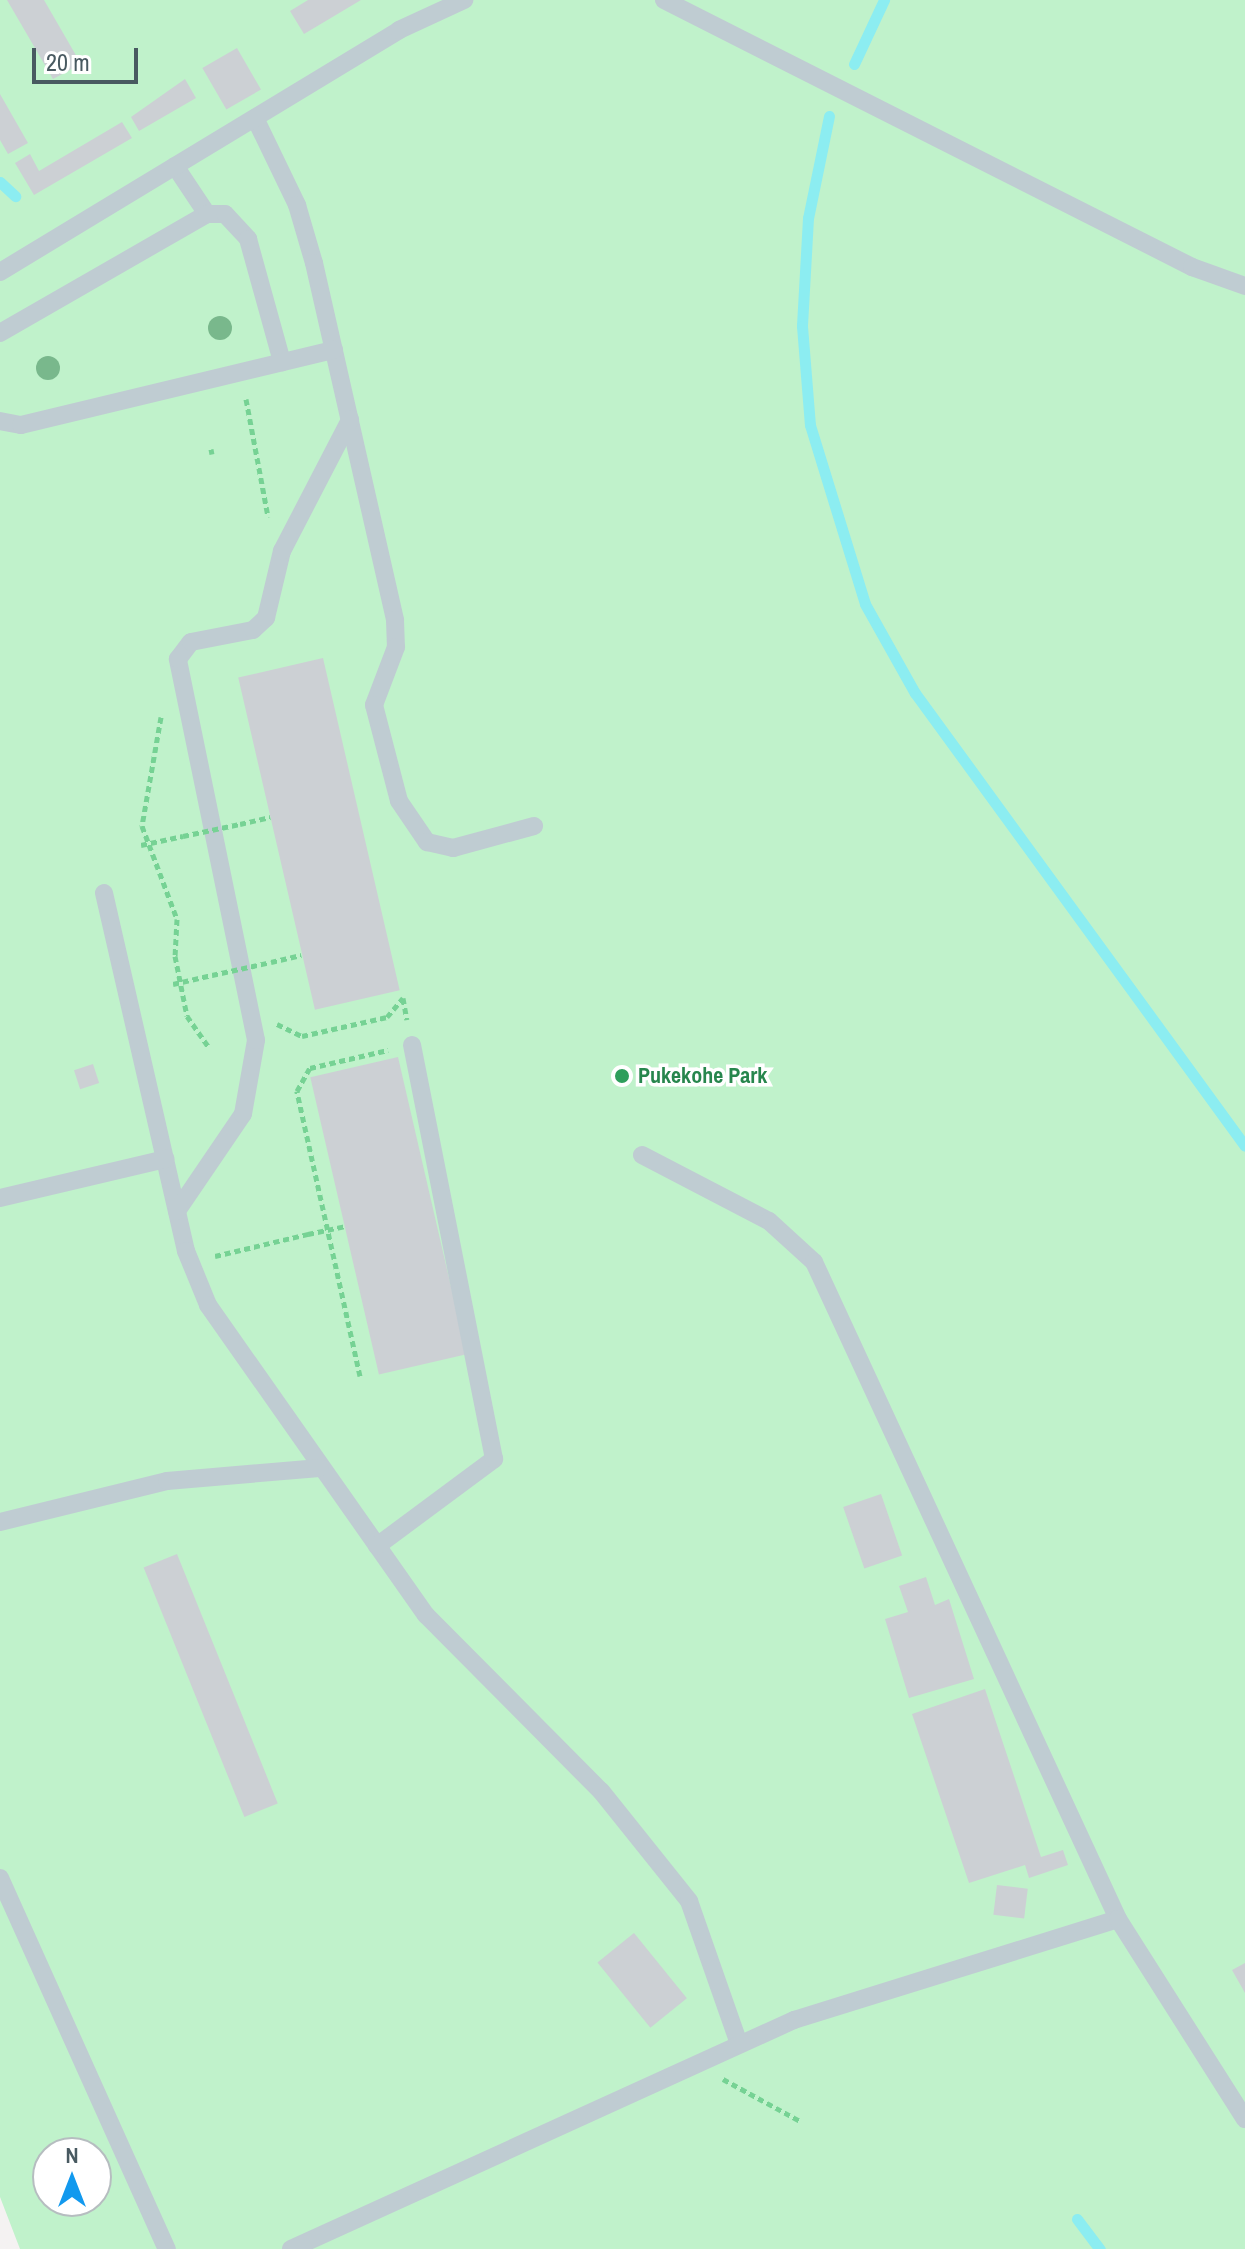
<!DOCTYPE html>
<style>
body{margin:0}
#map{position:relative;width:1245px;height:2249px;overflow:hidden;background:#f4f2f2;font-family:"Archivo Narrow",sans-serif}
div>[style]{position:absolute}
.green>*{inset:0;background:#c0f2cb}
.stream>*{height:11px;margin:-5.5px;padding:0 5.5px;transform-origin:5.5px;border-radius:5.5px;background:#8cedf1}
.building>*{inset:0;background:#ccd0d4;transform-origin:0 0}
.path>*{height:5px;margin-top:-2.5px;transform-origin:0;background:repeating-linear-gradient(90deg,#76d294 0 6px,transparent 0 10px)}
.lane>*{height:18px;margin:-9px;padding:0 9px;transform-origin:9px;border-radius:9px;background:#bfccd2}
.path-bridge>*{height:5px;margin-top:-2.5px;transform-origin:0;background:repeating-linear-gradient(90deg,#76d294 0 6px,transparent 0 10px)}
.trees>*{width:24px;height:24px;margin:-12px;border-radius:50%;background:#79b88c}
.dots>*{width:22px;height:22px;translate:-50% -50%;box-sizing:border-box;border:4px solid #fff;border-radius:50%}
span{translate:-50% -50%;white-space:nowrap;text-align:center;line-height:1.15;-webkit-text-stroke:7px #fff;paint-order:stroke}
.leisure-label{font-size:22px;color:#27864d;font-weight:700}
.left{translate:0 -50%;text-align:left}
.north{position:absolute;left:32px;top:2137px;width:80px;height:80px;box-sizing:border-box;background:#fff;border:2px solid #b6bdc0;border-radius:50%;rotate:0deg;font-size:22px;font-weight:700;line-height:32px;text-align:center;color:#495a61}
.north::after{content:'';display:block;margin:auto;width:28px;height:36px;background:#1299ee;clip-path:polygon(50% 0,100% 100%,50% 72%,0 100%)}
.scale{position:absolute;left:32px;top:48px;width:106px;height:36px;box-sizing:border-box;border:4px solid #495a61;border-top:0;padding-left:10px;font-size:24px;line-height:28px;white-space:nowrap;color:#495a61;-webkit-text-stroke:6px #fff;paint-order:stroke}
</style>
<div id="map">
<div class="green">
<div style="clip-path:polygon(evenodd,0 0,1245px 0,1245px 2249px,20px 2249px,0 2197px,0 0,48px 2153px,96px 2153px,96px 2201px,48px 2201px,48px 2153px)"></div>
</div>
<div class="stream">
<div style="left:854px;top:64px;width:71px;rotate:-64.9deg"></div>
<div style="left:829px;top:116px;width:104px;rotate:101.6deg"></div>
<div style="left:808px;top:218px;width:108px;rotate:93.2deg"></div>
<div style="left:802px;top:326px;width:99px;rotate:85.4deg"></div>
<div style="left:810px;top:425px;width:187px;rotate:72.9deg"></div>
<div style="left:865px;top:604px;width:102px;rotate:60.7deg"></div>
<div style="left:915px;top:693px;width:560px;rotate:53.93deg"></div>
<div style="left:0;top:182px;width:21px;rotate:43deg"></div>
<div style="left:1077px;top:2219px;width:38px;rotate:53deg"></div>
</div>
<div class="building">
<div style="clip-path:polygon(7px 0,44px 0,81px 64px,53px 79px)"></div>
<div style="clip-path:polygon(308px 0,361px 0,304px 34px,290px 11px)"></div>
<div style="left:237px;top:48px;width:48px;height:40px;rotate:60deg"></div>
<div style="clip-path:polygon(185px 79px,196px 98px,139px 131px,131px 117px)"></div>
<div style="clip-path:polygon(0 94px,28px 143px,8px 154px,0 140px)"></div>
<div style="clip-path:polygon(122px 122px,132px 138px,34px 195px,15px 163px,30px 154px,39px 171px)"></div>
<div style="left:323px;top:658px;width:341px;height:87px;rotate:77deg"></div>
<div style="left:398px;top:1057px;width:305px;height:90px;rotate:77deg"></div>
<div style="left:93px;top:1064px;width:20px;height:20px;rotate:72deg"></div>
<div style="left:881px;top:1494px;width:65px;height:40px;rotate:71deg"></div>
<div style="left:177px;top:1554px;width:269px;height:36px;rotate:68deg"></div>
<div style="clip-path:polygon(926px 1577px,935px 1605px,949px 1599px,974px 1679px,909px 1698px,885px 1619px,908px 1612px,899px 1586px)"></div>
<div style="clip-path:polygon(985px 1689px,1041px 1857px,1063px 1850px,1068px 1865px,1029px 1878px,1025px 1865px,969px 1883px,912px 1714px)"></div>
<div style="left:997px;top:1885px;width:31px;height:30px;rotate:7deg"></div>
<div style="left:634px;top:1933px;width:84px;height:47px;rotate:51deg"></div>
<div style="clip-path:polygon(1245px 1963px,1245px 1993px,1232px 1970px)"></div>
</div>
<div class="path">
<div style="left:246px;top:399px;width:120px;rotate:79.4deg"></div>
<div style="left:211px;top:449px;width:5px;rotate:79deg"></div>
<div style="left:161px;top:717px;width:111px;rotate:99.9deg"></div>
<div style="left:142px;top:826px;width:99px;rotate:69.4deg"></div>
<div style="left:177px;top:919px;width:37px;rotate:93deg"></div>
<div style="left:175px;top:956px;width:61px;rotate:78.7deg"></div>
<div style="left:187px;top:1016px;width:39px;rotate:55deg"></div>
<div style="left:240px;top:824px;width:31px;rotate:-13deg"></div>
<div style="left:141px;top:845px;width:43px;rotate:-12.1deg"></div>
<div style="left:271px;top:962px;width:31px;rotate:-13deg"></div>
<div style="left:173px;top:984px;width:40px;rotate:-13deg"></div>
<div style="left:277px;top:1024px;width:28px;rotate:26deg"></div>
<div style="left:302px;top:1036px;width:87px;rotate:-12.6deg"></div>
<div style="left:387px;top:1017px;width:25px;rotate:-50deg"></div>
<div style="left:403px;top:998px;width:22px;rotate:80deg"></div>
<div style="left:215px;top:1256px;width:96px;rotate:-13.3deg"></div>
<div style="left:360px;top:1376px;width:292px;rotate:-102.5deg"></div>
<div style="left:297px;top:1091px;width:26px;rotate:-61deg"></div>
<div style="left:310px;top:1068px;width:80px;rotate:-13deg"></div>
<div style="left:723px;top:2079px;width:88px;rotate:28.6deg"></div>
</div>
<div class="lane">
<div style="left:664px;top:0;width:592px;rotate:26.82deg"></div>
<div style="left:1192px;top:267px;width:56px;rotate:19.7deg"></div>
<div style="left:255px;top:118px;width:97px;rotate:64.2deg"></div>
<div style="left:297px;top:205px;width:60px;rotate:73.7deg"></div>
<div style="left:314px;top:263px;width:366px;rotate:77.2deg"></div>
<div style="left:395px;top:620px;width:27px;rotate:88deg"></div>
<div style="left:396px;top:647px;width:62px;rotate:110.8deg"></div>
<div style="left:374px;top:705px;width:99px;rotate:75.4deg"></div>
<div style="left:399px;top:801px;width:50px;rotate:55.7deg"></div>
<div style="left:427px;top:842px;width:27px;rotate:13deg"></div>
<div style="left:453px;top:848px;width:84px;rotate:-15.2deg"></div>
<div style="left:175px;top:166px;width:58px;rotate:56.3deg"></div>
<div style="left:0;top:272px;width:467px;rotate:-31.2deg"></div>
<div style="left:399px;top:30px;width:72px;rotate:-24.8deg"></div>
<div style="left:0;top:333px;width:239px;rotate:-29.9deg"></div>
<div style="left:207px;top:214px;width:18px"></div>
<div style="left:225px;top:214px;width:34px;rotate:47deg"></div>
<div style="left:248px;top:239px;width:128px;rotate:74.5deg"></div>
<div style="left:0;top:421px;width:21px;rotate:11deg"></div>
<div style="left:21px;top:425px;width:322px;rotate:-13.5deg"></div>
<div style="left:104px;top:893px;width:367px;rotate:77.1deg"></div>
<div style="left:186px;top:1251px;width:58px;rotate:67.8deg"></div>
<div style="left:208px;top:1305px;width:379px;rotate:54.9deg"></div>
<div style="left:426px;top:1615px;width:248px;rotate:45.2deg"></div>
<div style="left:601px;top:1791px;width:141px;rotate:51.3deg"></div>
<div style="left:689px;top:1901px;width:151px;rotate:70.7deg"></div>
<div style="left:642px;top:1155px;width:143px;rotate:27.5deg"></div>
<div style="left:769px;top:1221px;width:61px;rotate:42.3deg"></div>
<div style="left:814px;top:1262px;width:724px;rotate:65.17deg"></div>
<div style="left:0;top:1198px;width:170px;rotate:-13.3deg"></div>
<div style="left:177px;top:1211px;width:117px;rotate:-55.8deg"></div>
<div style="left:243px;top:1114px;width:75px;rotate:-80deg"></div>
<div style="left:256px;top:1040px;width:389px;rotate:-101.6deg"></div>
<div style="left:178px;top:659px;width:21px;rotate:-53deg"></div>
<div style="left:191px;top:642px;width:63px;rotate:-11deg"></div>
<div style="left:253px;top:630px;width:18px;rotate:-43deg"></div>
<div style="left:266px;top:618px;width:69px;rotate:-76.6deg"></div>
<div style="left:282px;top:551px;width:148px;rotate:-62.6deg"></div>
<div style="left:0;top:1522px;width:172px;rotate:-13.8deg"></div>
<div style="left:167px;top:1481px;width:153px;rotate:-4.9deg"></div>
<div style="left:377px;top:1546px;width:146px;rotate:-36.6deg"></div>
<div style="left:494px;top:1459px;width:422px;rotate:-101.2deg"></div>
<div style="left:0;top:1878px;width:407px;rotate:65.8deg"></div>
<div style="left:291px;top:2249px;width:553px;rotate:-24.48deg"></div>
<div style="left:794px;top:2020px;width:339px;rotate:-17.3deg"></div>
<div style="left:1118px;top:1919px;width:237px;rotate:57.6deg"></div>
</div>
<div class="path-bridge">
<div style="left:183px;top:836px;width:58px;rotate:-11.9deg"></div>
<div style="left:212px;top:975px;width:60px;rotate:-12.4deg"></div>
<div style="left:308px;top:1234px;width:38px;rotate:-12deg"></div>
</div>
<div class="trees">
<div style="left:220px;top:328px"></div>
<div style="left:48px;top:368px"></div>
</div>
<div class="dots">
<div style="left:622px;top:1076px;background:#2e9e5b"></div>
</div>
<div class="leisure-label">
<span class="left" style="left:638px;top:1076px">Pukekohe Park</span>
</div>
<div class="north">N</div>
<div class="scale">20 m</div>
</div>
